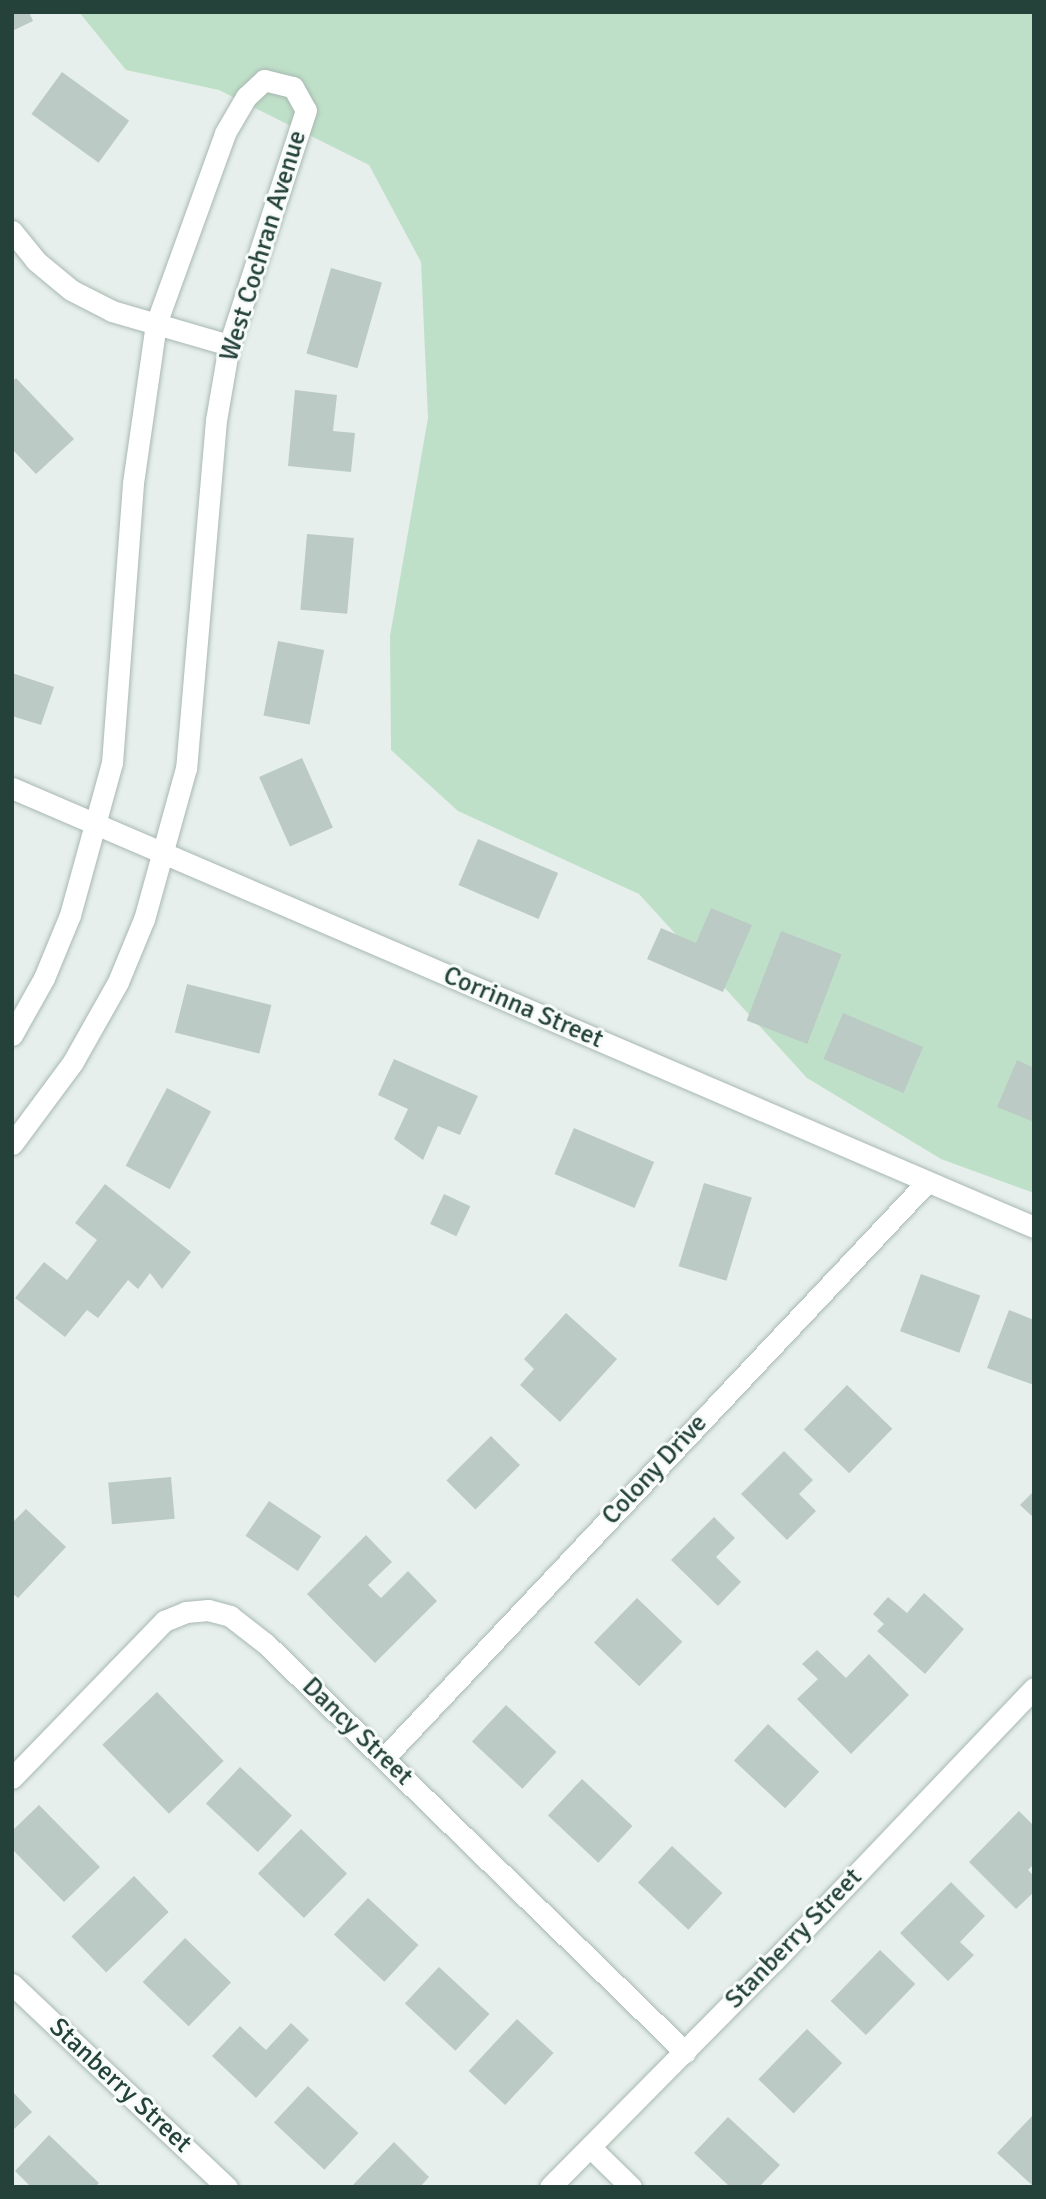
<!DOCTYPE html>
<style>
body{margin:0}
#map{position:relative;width:1046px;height:2199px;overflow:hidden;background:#e6efeb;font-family:Signika,sans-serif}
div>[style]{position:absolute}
.green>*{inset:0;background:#bfe0c8}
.building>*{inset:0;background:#bbcac4;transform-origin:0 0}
.roads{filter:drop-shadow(0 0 2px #a8b8b2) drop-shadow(0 0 2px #a8b8b2)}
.minor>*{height:21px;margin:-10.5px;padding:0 10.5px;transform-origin:10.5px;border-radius:10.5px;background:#fff}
span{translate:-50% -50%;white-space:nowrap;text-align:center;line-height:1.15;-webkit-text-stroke:6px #f7fbf9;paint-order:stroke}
.street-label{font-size:26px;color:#24423a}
.frame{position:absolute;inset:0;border:14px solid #24423a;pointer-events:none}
</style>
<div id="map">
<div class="green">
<div style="clip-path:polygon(79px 12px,1034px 12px,1034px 1193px,941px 1159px,807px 1078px,639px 894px,458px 811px,391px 750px,390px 636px,428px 418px,421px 262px,369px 165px,219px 90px,126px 70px)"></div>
</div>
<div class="building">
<div style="clip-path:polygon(12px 12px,29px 12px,33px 21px,12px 31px)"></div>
<div style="left:62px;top:72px;width:83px;height:52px;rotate:36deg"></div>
<div style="left:331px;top:268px;width:53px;height:89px;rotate:16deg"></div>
<div style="clip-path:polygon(16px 378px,74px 439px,36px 474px,12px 449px,12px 382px)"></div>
<div style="clip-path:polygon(295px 390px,337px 395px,333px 431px,355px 433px,351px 472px,288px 466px)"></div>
<div style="left:307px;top:534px;width:47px;height:76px;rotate:5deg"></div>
<div style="left:278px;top:641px;width:47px;height:76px;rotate:11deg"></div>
<div style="clip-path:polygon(12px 673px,54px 687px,41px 725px,12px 716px)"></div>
<div style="left:302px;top:758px;width:76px;height:47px;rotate:66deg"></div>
<div style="left:478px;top:839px;width:87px;height:50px;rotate:23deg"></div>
<div style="clip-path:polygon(711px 908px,752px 925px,723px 992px,647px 959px,661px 928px,696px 943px)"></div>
<div style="left:781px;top:931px;width:65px;height:96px;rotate:21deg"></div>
<div style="left:187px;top:984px;width:87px;height:50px;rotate:14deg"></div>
<div style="left:843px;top:1013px;width:87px;height:50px;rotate:23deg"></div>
<div style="clip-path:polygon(394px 1059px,478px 1096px,460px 1135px,438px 1126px,423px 1160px,394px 1139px,408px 1109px,378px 1095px)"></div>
<div style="clip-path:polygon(1017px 1060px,1034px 1068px,1034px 1122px,997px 1107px)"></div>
<div style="left:167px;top:1088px;width:50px;height:88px;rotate:28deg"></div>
<div style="left:574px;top:1128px;width:87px;height:50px;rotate:23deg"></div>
<div style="left:704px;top:1183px;width:50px;height:87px;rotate:17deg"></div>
<div style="clip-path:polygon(105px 1184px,191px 1252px,162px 1289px,150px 1273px,138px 1289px,128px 1280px,98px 1318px,87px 1310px,65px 1337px,15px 1298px,44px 1262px,67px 1280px,97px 1240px,75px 1223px)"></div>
<div style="left:444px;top:1194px;width:29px;height:33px;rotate:25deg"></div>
<div style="left:921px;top:1274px;width:63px;height:61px;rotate:20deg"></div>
<div style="clip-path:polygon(1009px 1310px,1034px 1320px,1034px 1385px,987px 1368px)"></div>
<div style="clip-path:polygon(566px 1313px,617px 1359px,560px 1422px,520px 1385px,534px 1369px,524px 1359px)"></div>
<div style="left:847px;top:1385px;width:63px;height:62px;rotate:44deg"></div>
<div style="left:491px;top:1436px;width:41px;height:63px;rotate:45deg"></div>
<div style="clip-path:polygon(784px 1451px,813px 1480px,799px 1494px,816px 1511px,787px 1540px,741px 1494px)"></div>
<div style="left:171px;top:1477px;width:42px;height:63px;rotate:85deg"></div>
<div style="clip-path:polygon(1034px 1491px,1034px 1518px,1020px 1505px)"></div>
<div style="left:269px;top:1501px;width:63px;height:42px;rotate:34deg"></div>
<div style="clip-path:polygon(26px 1509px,66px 1547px,18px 1598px,12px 1593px,12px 1523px)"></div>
<div style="clip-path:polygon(714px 1517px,735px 1538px,716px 1557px,741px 1582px,718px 1606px,671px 1560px)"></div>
<div style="clip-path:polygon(366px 1535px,392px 1562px,368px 1585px,381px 1598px,408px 1571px,437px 1601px,375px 1663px,307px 1594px)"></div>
<div style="clip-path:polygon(924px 1593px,964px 1629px,925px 1674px,877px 1631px,884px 1624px,873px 1614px,888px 1597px,907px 1613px)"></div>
<div style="left:637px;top:1598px;width:63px;height:62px;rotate:44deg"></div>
<div style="clip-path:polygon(817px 1650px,846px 1678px,869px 1654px,909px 1695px,851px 1754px,797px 1699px,818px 1679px,802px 1664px)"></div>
<div style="left:157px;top:1692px;width:96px;height:76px;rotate:46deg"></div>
<div style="left:506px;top:1705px;width:69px;height:50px;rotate:43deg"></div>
<div style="left:768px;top:1724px;width:70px;height:50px;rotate:43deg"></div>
<div style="left:240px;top:1767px;width:71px;height:50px;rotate:43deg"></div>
<div style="left:582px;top:1779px;width:69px;height:50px;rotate:43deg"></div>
<div style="clip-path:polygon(39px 1805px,100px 1867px,64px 1902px,12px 1849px,12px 1831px)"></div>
<div style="clip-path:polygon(1019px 1811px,1034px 1826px,1034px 1864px,1028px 1870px,1034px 1876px,1034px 1892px,1016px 1909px,969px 1862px)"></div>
<div style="left:301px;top:1829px;width:64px;height:62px;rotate:44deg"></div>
<div style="left:672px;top:1846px;width:69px;height:50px;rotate:43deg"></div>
<div style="left:134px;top:1876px;width:50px;height:87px;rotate:46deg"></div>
<div style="clip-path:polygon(951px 1882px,985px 1916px,960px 1942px,974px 1955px,948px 1981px,900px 1933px)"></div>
<div style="left:368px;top:1898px;width:69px;height:50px;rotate:43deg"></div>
<div style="left:185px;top:1938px;width:64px;height:61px;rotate:44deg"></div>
<div style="left:880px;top:1950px;width:49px;height:71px;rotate:44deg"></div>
<div style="left:439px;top:1967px;width:69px;height:50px;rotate:43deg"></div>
<div style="left:517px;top:2019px;width:50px;height:71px;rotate:43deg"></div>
<div style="clip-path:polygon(291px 2023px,309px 2040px,256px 2098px,212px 2056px,240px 2026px,266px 2050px)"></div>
<div style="left:807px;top:2029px;width:49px;height:70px;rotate:44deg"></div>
<div style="left:308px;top:2086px;width:69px;height:50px;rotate:43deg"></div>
<div style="clip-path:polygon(12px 2091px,32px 2112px,12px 2131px)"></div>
<div style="clip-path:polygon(1034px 2114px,1034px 2187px,997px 2153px)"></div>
<div style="clip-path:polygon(728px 2117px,780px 2165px,759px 2187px,730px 2187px,694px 2153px)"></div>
<div style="clip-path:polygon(49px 2135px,99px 2183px,95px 2187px,31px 2187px,15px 2171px)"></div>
<div style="clip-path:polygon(394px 2142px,429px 2177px,420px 2187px,351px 2187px)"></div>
</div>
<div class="roads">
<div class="minor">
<div style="left:12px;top:231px;width:38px;rotate:51deg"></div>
<div style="left:36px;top:261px;width:45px;rotate:39.6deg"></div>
<div style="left:71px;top:290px;width:46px;rotate:27.1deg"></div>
<div style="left:112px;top:311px;width:122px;rotate:16.2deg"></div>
<div style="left:12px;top:788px;width:1112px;rotate:23.25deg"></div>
<div style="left:12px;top:1035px;width:65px;rotate:-60.7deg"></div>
<div style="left:44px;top:978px;width:68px;rotate:-67.6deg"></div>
<div style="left:70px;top:915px;width:158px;rotate:-74.6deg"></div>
<div style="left:112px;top:763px;width:281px;rotate:-85.7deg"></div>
<div style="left:133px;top:483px;width:161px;rotate:-81.8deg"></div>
<div style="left:156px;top:324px;width:203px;rotate:-70.1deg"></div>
<div style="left:225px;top:133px;width:42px;rotate:-59.7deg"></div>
<div style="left:246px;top:97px;width:25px;rotate:-43deg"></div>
<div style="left:264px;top:80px;width:30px;rotate:14deg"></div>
<div style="left:293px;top:87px;width:26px;rotate:61deg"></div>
<div style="left:306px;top:110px;width:247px;rotate:108.1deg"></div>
<div style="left:229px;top:345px;width:76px;rotate:99.8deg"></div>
<div style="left:216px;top:420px;width:349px;rotate:94.9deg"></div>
<div style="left:186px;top:768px;width:157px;rotate:105.5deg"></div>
<div style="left:144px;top:919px;width:68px;rotate:112.4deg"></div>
<div style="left:118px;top:982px;width:92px;rotate:119.4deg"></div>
<div style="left:73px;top:1062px;width:102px;rotate:126.6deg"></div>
<div style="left:384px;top:1758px;width:792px;rotate:-46.69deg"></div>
<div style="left:12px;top:1778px;width:219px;rotate:-45.9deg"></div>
<div style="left:164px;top:1621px;width:24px;rotate:-22deg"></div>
<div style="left:186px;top:1612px;width:22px;rotate:-5deg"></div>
<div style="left:208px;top:1610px;width:23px;rotate:15deg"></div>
<div style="left:230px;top:1616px;width:46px;rotate:37.9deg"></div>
<div style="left:266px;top:1644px;width:585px;rotate:44.24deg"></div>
<div style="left:12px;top:1984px;width:296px;rotate:43.4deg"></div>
<div style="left:591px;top:2148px;width:56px;rotate:44.3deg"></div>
<div style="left:550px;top:2187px;width:317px;rotate:-45.3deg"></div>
<div style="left:773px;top:1962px;width:378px;rotate:-46.4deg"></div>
</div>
</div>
<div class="street-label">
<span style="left:264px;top:246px;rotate:-73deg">West Cochran Avenue</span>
<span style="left:523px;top:1008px;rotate:23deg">Corrinna Street</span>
<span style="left:655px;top:1470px;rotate:-47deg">Colony Drive</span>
<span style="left:357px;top:1732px;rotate:44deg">Dancy Street</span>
<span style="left:794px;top:1939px;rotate:-46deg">Stanberry Street</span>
<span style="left:120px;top:2086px;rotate:43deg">Stanberry Street</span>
</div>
<div class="frame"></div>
</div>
